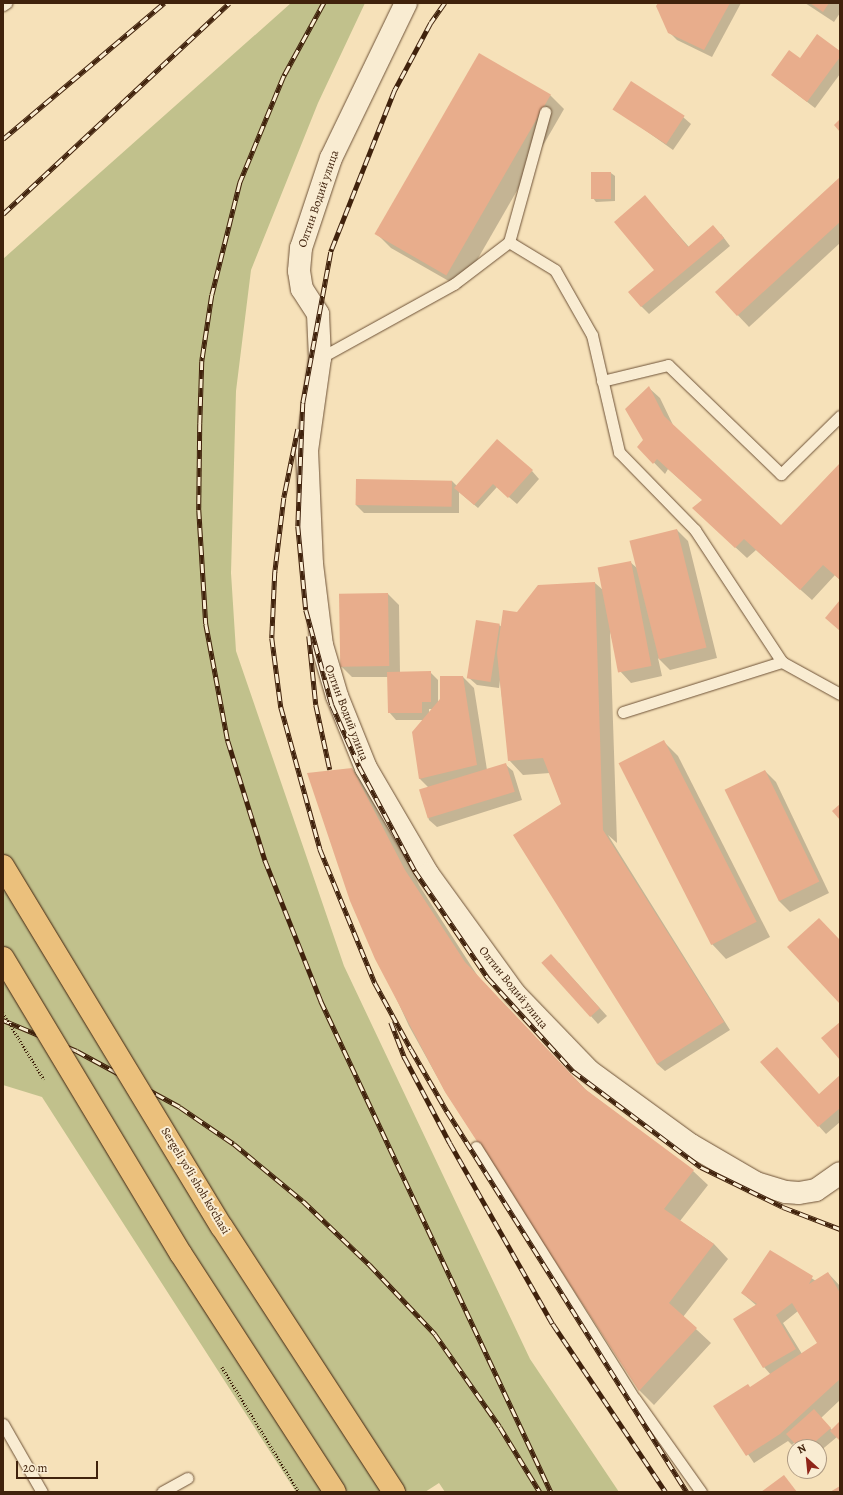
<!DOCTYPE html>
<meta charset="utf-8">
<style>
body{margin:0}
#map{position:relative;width:843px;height:1495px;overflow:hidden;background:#f6e1b9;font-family:Alegreya,serif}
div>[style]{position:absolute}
.green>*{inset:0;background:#c1c18c}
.shadow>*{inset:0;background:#0003}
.building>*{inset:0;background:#e8ad8c;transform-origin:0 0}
.roads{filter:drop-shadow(0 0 1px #6e5237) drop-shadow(0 0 1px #6e5237)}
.lane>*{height:11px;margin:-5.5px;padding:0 5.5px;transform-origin:5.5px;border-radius:5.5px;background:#f9ecd2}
.street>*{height:22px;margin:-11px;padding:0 11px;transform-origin:11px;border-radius:11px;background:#f9ecd2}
.rail>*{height:4.5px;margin-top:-2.25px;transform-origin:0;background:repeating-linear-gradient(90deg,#f9ecd2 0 9px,#40220c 0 18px);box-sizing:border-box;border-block:1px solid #40220c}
.path-bridge>*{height:2.5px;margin-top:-1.25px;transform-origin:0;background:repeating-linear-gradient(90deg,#40220c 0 1px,transparent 0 3px)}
.bridges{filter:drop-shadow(0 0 1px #40220c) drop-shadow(0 0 1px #40220c)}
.primary-bridge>*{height:22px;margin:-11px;padding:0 11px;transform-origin:11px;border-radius:11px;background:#ebc07c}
span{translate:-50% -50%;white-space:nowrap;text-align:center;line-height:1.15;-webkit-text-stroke:4px #f9ecd2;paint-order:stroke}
.street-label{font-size:12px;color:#40220c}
.frame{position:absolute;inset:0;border:4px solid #40220c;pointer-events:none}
.north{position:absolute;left:787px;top:1439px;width:40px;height:40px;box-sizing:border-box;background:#f9ecd2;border:1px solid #af9b83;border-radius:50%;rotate:333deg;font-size:11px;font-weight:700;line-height:16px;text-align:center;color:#40220c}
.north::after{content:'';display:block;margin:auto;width:14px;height:18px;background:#8f2418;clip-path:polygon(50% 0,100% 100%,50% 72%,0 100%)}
.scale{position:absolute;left:16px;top:1461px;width:82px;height:18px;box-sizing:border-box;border:2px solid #40220c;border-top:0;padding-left:5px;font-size:12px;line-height:14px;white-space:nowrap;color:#40220c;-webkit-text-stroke:3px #f9ecd2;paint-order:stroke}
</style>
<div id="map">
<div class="green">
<div style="clip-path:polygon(291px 3px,365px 3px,318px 103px,251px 270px,236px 391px,231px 573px,236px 651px,344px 966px,530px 1359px,619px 1492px,445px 1492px,439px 1483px,425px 1492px,296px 1492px,42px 1097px,3px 1085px,3px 259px)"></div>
</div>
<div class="shadow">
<div style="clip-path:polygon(659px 3px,741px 3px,712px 57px,677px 40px,669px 32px)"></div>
<div style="clip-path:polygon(805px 3px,840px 3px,840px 13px,834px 22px)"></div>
<div style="clip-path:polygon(840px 52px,840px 74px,815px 108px,772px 75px,800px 60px)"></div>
<div style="clip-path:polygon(550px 95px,564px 109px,461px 288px,391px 248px,376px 233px)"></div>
<div style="clip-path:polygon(614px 108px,683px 117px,691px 124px,673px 150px)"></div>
<div style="clip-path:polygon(592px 173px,611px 173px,615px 176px,615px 201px,596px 202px,593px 198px)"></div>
<div style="clip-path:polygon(840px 178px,840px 243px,749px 327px,716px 292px)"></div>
<div style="clip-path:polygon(645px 197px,689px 247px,721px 234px,730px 246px,649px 314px,641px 306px,655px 270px)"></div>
<div style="clip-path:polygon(649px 388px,660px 398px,674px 427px,789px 534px,840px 465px,840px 580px,835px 575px,812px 600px,756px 550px,747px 558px,693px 508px,703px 500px,668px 469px,665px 474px,639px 447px,645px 440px)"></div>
<div style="clip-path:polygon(532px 471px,539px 479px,517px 504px,497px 487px,478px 508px,459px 492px,459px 513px,364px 513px,356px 505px,452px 481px,457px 486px)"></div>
<div style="clip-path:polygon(677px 530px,688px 541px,717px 658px,670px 670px,658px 658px,662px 676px,631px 683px,620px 671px,610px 631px,617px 843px,608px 835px,730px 1030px,665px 1071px,657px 1064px,550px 773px,523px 775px,509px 760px,500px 680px,499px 688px,477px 685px,469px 678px,499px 625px,502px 627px,518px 613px,538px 586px,595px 583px,604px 591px,630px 562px,637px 568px)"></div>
<div style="clip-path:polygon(evenodd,388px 594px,399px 605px,400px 673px,430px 672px,438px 680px,438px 703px,463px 677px,474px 688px,487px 770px,505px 764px,513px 771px,522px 800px,437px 827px,429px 820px,420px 791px,429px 788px,420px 779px,413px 733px,424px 720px,396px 720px,389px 712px,388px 677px,352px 677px,341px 666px,388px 594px,429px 709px,433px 709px,429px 714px,429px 709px)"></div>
<div style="clip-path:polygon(664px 742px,678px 756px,770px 937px,726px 959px,712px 944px)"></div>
<div style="clip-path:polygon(352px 769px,367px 783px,419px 885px,479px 978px,587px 1091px,693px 1171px,708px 1185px,680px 1221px,714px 1244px,728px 1259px,683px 1317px,711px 1343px,654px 1405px,640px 1391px,445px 1091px,409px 1026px,351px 900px)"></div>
<div style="clip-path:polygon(765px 771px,776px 782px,829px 893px,790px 912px,779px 901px)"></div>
<div style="clip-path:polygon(543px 963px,559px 963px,607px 1016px,598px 1024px)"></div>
<div style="clip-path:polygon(761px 1062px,819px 1095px,840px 1077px,840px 1122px,826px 1134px)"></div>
<div style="clip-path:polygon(evenodd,770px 1252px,816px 1281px,828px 1273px,840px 1286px,840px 1400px,821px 1418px,832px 1430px,840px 1422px,840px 1440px,837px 1437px,819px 1452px,819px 1447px,799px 1447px,795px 1442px,792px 1445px,788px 1441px,754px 1463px,715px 1406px,751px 1388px,771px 1375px,764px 1367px,757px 1306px,742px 1293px,770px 1252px,798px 1311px,818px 1343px,802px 1354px,783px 1323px,798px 1311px)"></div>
</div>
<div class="building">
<div style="clip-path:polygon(658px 3px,730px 3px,704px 50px,668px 33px,656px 6px)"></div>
<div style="clip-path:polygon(810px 3px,829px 3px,823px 12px)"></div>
<div style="clip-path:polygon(817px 34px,840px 51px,840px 57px,807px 102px,771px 75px,789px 50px,800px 58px)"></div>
<div style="left:479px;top:53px;width:83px;height:209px;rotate:30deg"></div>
<div style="left:631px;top:81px;width:64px;height:34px;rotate:33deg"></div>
<div style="clip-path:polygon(840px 119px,840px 132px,834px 125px)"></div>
<div style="left:591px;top:172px;width:20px;height:27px"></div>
<div style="clip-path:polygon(840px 177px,840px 222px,737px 316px,715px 292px)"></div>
<div style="clip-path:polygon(645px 195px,688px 247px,713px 225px,724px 238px,641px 307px,628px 292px,654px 270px,614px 222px)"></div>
<div style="clip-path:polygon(649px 386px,664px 416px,781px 525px,840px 463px,840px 580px,823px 565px,800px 590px,744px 539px,735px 548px,692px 508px,702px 500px,657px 459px,653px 464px,637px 447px,643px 440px,625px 409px)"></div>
<div style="clip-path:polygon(497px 439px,533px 470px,508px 498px,493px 484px,474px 505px,454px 488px)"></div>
<div style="left:356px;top:479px;width:96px;height:26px;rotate:1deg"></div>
<div style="left:677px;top:529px;width:122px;height:49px;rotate:76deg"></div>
<div style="left:631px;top:561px;width:107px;height:34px;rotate:79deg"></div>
<div style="clip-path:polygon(595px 582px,603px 830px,724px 1022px,657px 1064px,513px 835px,561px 804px,543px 758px,508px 761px,497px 653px,503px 610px,517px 612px,538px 585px)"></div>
<div style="left:388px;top:593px;width:73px;height:49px;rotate:89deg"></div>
<div style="clip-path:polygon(840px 600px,840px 631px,825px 618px)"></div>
<div style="left:476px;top:620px;width:24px;height:59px;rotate:9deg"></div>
<div style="clip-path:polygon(431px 671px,431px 702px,422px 702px,422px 713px,388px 713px,387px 672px)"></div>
<div style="clip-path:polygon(440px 676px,463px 676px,477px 765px,419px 779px,412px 732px,440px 699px)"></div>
<div style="left:664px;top:740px;width:204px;height:51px;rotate:63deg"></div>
<div style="left:506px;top:763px;width:30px;height:91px;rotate:73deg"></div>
<div style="clip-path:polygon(352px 768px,405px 870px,465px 962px,585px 1089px,694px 1170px,664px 1209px,714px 1244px,669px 1303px,697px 1328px,639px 1391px,445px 1092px,375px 959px,350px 901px,307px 773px)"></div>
<div style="left:765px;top:770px;width:124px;height:45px;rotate:64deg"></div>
<div style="clip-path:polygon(840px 804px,840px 820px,832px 811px)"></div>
<div style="clip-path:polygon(819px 918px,840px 940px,840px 1004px,787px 947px)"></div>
<div style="left:551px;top:954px;width:73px;height:13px;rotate:48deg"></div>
<div style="clip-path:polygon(840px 1022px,840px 1060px,821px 1038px)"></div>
<div style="clip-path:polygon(777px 1047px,819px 1094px,840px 1075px,840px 1108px,818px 1127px,760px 1062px)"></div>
<div style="clip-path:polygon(770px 1250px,813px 1276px,809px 1284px,828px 1272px,840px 1293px,840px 1379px,780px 1434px,746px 1456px,713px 1406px,748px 1384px,750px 1387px,817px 1343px,792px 1303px,776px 1315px,796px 1349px,763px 1368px,733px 1319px,757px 1304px,741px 1293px)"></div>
<div style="clip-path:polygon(814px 1409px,831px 1428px,809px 1447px,798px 1447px,786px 1434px)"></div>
<div style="clip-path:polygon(840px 1421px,840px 1441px,830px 1431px)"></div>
<div style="clip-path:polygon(784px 1475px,797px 1492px,761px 1492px)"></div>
<div style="clip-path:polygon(840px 1486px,840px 1492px,830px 1492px)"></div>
</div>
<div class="roads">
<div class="lane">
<div style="left:3px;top:5px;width:4px;rotate:-34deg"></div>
<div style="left:509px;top:242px;width:54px;rotate:31.3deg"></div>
<div style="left:555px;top:270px;width:75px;rotate:60.4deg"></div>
<div style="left:592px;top:335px;width:120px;rotate:77deg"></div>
<div style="left:619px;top:452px;width:109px;rotate:45.7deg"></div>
<div style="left:695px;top:530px;width:158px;rotate:56.6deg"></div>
<div style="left:782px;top:662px;width:66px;rotate:28.9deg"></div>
<div style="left:320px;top:358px;width:153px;rotate:-28.9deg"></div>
<div style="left:454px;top:284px;width:69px;rotate:-37.4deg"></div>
<div style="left:509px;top:242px;width:135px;rotate:-74.5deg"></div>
<div style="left:602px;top:381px;width:68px;rotate:-13.6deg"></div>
<div style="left:668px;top:365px;width:157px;rotate:44deg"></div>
<div style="left:781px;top:474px;width:83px;rotate:-44.5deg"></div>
<div style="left:623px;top:712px;width:167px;rotate:-17.5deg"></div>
<div style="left:476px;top:1147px;width:298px;rotate:57.8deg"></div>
<div style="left:635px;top:1399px;width:114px;rotate:54.6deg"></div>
<div style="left:3px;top:1424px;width:78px;rotate:60.2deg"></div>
<div style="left:162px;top:1492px;width:29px;rotate:-29deg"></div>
</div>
<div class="street">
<div style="left:406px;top:3px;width:172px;rotate:115.8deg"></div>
<div style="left:331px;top:158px;width:95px;rotate:108.4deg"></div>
<div style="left:301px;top:248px;width:23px;rotate:95deg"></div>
<div style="left:299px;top:271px;width:18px;rotate:81deg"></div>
<div style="left:302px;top:289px;width:30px;rotate:57deg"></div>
<div style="left:318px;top:314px;width:44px;rotate:87.4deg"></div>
<div style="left:320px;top:358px;width:93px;rotate:98deg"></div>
<div style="left:307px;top:450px;width:114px;rotate:87.5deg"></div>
<div style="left:312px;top:564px;width:82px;rotate:83deg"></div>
<div style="left:322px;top:645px;width:53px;rotate:73.6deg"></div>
<div style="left:337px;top:696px;width:78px;rotate:68.1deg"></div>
<div style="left:366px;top:768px;width:123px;rotate:59.7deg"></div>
<div style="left:428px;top:874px;width:147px;rotate:54.1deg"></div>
<div style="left:514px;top:993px;width:108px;rotate:46.1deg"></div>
<div style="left:589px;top:1071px;width:126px;rotate:36deg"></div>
<div style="left:691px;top:1145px;width:75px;rotate:30.3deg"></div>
<div style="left:756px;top:1183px;width:31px;rotate:17deg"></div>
<div style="left:786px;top:1192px;width:13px;rotate:4deg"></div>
<div style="left:799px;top:1193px;width:17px;rotate:-10deg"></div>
<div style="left:816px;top:1190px;width:29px;rotate:-35deg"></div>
</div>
</div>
<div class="rail">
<div style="left:324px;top:3px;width:83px;rotate:118.7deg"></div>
<div style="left:284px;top:76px;width:116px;rotate:112.4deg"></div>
<div style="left:240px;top:183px;width:115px;rotate:104deg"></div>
<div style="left:212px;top:295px;width:67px;rotate:98.6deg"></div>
<div style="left:202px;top:361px;width:62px;rotate:91.8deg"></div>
<div style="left:200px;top:423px;width:87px;rotate:90.7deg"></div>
<div style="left:199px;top:510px;width:114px;rotate:86.5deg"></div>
<div style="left:206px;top:624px;width:119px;rotate:79.4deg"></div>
<div style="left:228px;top:741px;width:125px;rotate:72.7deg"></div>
<div style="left:265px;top:860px;width:152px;rotate:68.3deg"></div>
<div style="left:321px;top:1001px;width:542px;rotate:64.9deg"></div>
<div style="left:445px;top:3px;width:24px;rotate:125deg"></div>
<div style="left:431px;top:23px;width:76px;rotate:118.2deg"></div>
<div style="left:395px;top:90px;width:174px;rotate:111.6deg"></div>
<div style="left:331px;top:252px;width:154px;rotate:100.5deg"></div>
<div style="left:303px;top:403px;width:123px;rotate:92.3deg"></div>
<div style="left:298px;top:526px;width:84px;rotate:84.6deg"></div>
<div style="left:306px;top:610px;width:98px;rotate:74.7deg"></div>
<div style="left:332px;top:705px;width:67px;rotate:66.1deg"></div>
<div style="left:359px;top:766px;width:119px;rotate:61.9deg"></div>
<div style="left:415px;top:871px;width:130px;rotate:55.7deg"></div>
<div style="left:488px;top:978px;width:126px;rotate:47.6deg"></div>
<div style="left:573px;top:1071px;width:160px;rotate:36.9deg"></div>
<div style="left:701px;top:1167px;width:91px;rotate:26deg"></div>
<div style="left:783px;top:1207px;width:61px;rotate:21.1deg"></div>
<div style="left:3px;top:139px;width:211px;rotate:-40.2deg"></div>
<div style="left:3px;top:214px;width:309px;rotate:-43deg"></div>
<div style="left:298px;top:429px;width:70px;rotate:101.5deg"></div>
<div style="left:284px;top:498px;width:75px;rotate:96.9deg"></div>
<div style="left:275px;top:572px;width:66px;rotate:92.6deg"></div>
<div style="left:272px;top:638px;width:70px;rotate:82.6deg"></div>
<div style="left:281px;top:707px;width:147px;rotate:74.6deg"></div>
<div style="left:320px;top:849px;width:145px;rotate:67.7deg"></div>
<div style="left:375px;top:983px;width:75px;rotate:61.4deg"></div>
<div style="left:411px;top:1049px;width:72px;rotate:59.9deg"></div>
<div style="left:447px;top:1111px;width:450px;rotate:57.8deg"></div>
<div style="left:309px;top:636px;width:69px;rotate:84.2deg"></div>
<div style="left:316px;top:705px;width:66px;rotate:77.8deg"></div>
<div style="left:3px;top:1020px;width:80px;rotate:22.7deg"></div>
<div style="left:77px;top:1051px;width:117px;rotate:28.5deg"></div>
<div style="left:180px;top:1107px;width:65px;rotate:34.4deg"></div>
<div style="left:234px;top:1144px;width:89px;rotate:39.6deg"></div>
<div style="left:303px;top:1201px;width:93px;rotate:43.7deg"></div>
<div style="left:370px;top:1265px;width:95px;rotate:46.7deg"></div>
<div style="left:435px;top:1334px;width:113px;rotate:55deg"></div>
<div style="left:500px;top:1427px;width:76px;rotate:58.4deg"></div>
<div style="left:391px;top:1022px;width:39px;rotate:69deg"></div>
<div style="left:405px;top:1058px;width:96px;rotate:62.1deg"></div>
<div style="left:450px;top:1143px;width:208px;rotate:60.4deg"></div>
<div style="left:553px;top:1324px;width:202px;rotate:56.1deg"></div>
</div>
<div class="path-bridge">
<div style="left:3px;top:1013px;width:78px;rotate:58.2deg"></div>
<div style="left:222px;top:1367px;width:147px;rotate:58.4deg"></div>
</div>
<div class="bridges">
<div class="primary-bridge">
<div style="left:3px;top:866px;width:422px;rotate:58.8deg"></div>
<div style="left:222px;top:1227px;width:316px;rotate:57deg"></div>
<div style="left:3px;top:958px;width:345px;rotate:59deg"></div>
<div style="left:181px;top:1254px;width:283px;rotate:57.1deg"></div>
</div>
</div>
<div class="street-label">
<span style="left:319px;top:199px;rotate:-71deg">Олтин Водий улица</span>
<span style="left:346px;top:713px;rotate:69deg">Олтин Водий улица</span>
<span style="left:513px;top:988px;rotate:51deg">Олтин Водий улица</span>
<span style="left:195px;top:1181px;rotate:59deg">Sergeli yo‘li shoh ko‘chasi</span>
</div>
<div class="frame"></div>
<div class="north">N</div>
<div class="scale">20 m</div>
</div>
